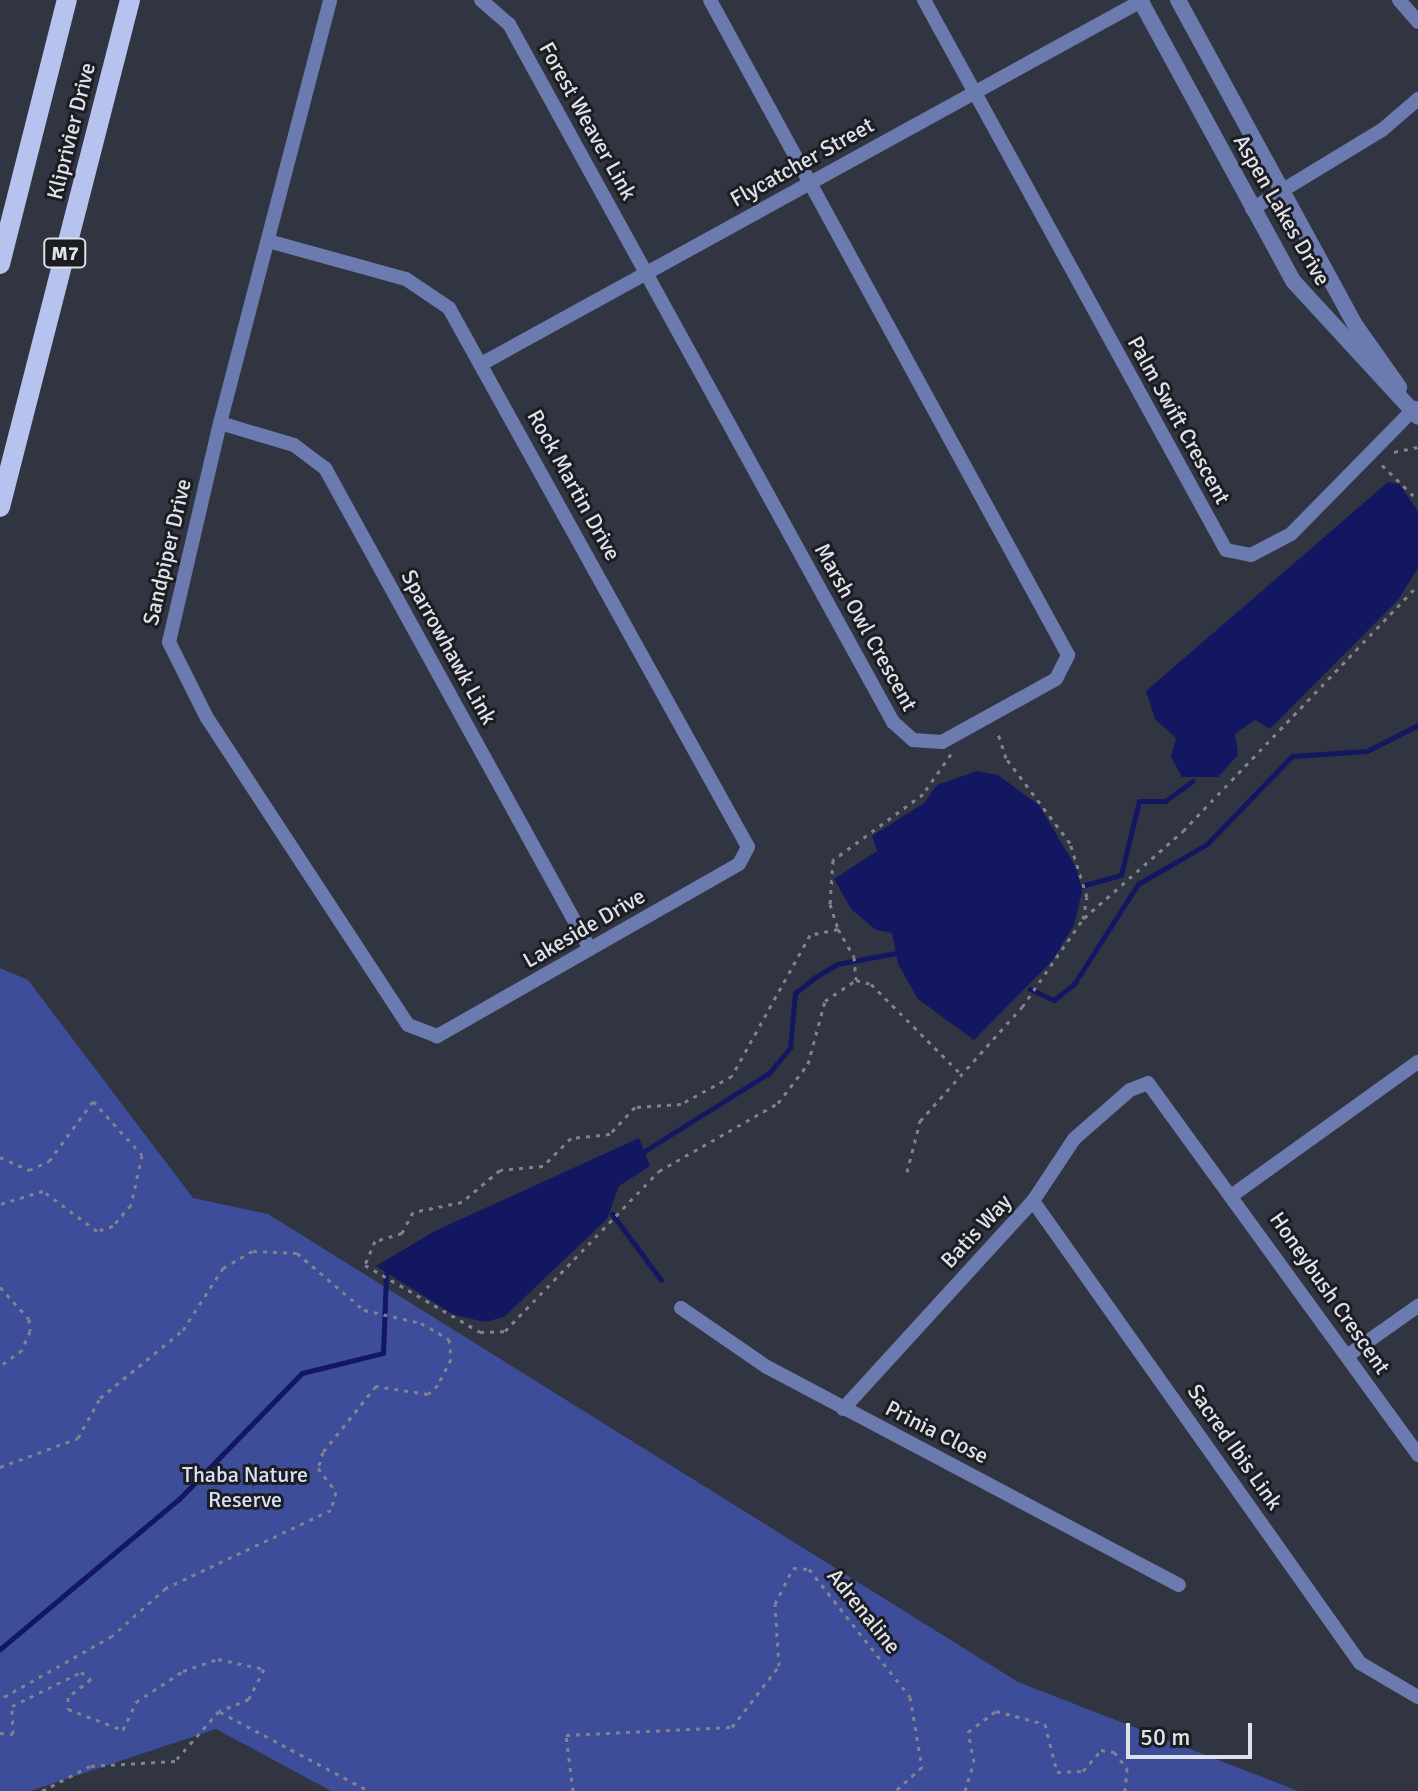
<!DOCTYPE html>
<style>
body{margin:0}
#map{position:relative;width:1418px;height:1791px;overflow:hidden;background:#313541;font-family:Signika,sans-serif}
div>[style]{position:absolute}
.green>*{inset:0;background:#3d4d99}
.water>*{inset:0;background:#131761}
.stream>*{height:5px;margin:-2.5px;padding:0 2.5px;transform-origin:2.5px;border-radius:2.5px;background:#131761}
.path>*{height:3px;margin-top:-1.5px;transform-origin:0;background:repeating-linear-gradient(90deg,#80838d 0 4px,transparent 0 10px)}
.minor>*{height:14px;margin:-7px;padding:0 7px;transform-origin:7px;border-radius:7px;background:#6b7aaf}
.tertiary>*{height:16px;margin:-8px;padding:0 8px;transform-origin:8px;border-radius:8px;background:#6b7aaf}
.primary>*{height:20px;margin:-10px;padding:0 10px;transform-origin:10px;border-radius:10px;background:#b5c3ee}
span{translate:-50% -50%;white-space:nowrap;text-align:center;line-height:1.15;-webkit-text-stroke:6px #1b1d22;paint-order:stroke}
.shield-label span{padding:2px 6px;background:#1b1d22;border:2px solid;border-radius:6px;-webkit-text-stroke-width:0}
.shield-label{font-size:20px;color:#e0e2ea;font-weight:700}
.street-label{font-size:22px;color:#e0e2ea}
.park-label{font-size:22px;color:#d9e1f7}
.scale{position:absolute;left:1126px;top:1723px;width:126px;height:36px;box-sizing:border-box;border:4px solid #e0e2ea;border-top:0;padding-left:10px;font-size:24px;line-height:28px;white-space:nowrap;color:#e0e2ea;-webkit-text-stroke:6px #1b1d22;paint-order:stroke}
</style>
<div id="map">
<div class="green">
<div style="clip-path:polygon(0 968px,28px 980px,193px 1198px,268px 1214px,1018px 1682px,1298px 1791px,331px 1791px,216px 1729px,30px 1791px,0 1791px)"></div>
</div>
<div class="water">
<div style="clip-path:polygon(1388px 482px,1399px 484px,1418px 511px,1418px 568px,1398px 600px,1270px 729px,1255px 720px,1235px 734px,1238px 755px,1218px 777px,1182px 777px,1171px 757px,1176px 738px,1155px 719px,1146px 691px)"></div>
<div style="clip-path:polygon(977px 771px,998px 775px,1039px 805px,1077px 869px,1082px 892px,1074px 925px,1052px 961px,974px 1040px,918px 999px,898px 964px,892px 933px,876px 930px,851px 909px,834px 879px,877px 851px,872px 836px,924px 803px,937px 785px)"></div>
<div style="clip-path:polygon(639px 1138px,650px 1166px,619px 1186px,607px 1219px,504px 1317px,485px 1322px,454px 1315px,376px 1266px,435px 1231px)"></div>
</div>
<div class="stream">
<div style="left:1081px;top:886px;width:41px;rotate:-15.4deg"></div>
<div style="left:1121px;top:875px;width:76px;rotate:-76.3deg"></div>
<div style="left:1139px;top:801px;width:26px"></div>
<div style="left:1165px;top:801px;width:34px;rotate:-36deg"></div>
<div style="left:1030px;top:989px;width:26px;rotate:25deg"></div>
<div style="left:1054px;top:1000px;width:26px;rotate:-39deg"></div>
<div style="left:1074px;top:984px;width:119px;rotate:-57.4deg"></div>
<div style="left:1138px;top:884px;width:80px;rotate:-30.1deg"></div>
<div style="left:1207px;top:844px;width:122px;rotate:-46deg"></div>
<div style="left:1292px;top:756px;width:75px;rotate:-3.8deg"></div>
<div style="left:1367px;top:751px;width:57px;rotate:-27deg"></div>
<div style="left:643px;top:1152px;width:149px;rotate:-32.1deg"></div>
<div style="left:769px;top:1073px;width:33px;rotate:-50deg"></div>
<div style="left:790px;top:1048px;width:55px;rotate:-84.8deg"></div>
<div style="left:795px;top:993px;width:24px;rotate:-38deg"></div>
<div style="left:814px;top:978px;width:27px;rotate:-31deg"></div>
<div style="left:837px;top:964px;width:60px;rotate:-10.6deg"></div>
<div style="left:612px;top:1214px;width:82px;rotate:53.4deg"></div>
<div style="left:0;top:1649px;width:234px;rotate:-40deg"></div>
<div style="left:179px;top:1499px;width:176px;rotate:-45.7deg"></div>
<div style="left:302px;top:1373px;width:83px;rotate:-13.9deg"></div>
<div style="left:383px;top:1353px;width:79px;rotate:-87.8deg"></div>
</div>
<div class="path">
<div style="left:1394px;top:452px;width:25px;rotate:-12deg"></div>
<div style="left:1382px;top:465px;width:50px;rotate:44.2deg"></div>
<div style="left:951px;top:754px;width:49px;rotate:125deg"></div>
<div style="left:923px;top:794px;width:112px;rotate:143.7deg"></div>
<div style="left:833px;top:860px;width:44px;rotate:93.9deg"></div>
<div style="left:830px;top:904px;width:26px;rotate:72deg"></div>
<div style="left:838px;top:929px;width:29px;rotate:168deg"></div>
<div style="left:810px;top:935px;width:161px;rotate:119deg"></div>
<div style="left:732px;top:1076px;width:58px;rotate:151.2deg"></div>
<div style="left:681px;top:1104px;width:46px;rotate:176.3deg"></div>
<div style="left:635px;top:1107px;width:37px;rotate:133deg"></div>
<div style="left:610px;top:1134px;width:39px;rotate:174deg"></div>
<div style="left:571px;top:1138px;width:40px;rotate:135deg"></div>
<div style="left:543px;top:1166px;width:43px;rotate:174.7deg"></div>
<div style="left:500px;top:1170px;width:50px;rotate:139.9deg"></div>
<div style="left:462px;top:1202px;width:50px;rotate:168.5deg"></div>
<div style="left:413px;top:1212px;width:24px;rotate:118deg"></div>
<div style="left:402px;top:1233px;width:28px;rotate:163deg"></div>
<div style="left:375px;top:1241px;width:26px;rotate:113deg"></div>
<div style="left:365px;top:1265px;width:133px;rotate:30.2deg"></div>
<div style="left:480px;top:1332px;width:25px;rotate:-2deg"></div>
<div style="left:505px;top:1331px;width:222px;rotate:-46.1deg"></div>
<div style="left:659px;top:1171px;width:137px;rotate:-29.7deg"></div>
<div style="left:778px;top:1103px;width:49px;rotate:-52.4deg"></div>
<div style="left:808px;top:1064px;width:65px;rotate:-74.9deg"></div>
<div style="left:825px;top:1001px;width:37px;rotate:-34deg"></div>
<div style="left:856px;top:980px;width:16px;rotate:15deg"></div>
<div style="left:871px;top:984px;width:126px;rotate:45deg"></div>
<div style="left:1084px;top:918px;width:132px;rotate:-41.3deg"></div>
<div style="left:1183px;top:831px;width:340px;rotate:-46.3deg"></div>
<div style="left:838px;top:929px;width:32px;rotate:60deg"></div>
<div style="left:854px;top:957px;width:23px;rotate:85deg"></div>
<div style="left:0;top:1157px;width:32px;rotate:24deg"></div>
<div style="left:29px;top:1170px;width:22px;rotate:-24deg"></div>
<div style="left:49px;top:1161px;width:74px;rotate:-53.7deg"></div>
<div style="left:93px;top:1101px;width:73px;rotate:47.8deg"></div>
<div style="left:142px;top:1155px;width:51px;rotate:102.4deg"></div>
<div style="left:131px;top:1205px;width:28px;rotate:131deg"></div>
<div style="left:113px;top:1226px;width:17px;rotate:163deg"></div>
<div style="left:97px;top:1231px;width:67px;rotate:-143.5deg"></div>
<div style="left:43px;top:1191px;width:45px;rotate:163.2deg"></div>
<div style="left:907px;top:1172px;width:53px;rotate:-75.7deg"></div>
<div style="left:920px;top:1121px;width:153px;rotate:-48.2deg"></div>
<div style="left:1022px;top:1007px;width:107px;rotate:-55.3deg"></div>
<div style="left:1083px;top:919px;width:22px;rotate:-80deg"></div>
<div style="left:1087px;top:897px;width:57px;rotate:-107.5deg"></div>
<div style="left:1070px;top:843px;width:106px;rotate:-127deg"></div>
<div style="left:1006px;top:758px;width:29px;rotate:-108deg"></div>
<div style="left:0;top:1287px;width:43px;rotate:47.8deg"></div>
<div style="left:29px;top:1319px;width:12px;rotate:85deg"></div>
<div style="left:30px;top:1331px;width:21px;rotate:113deg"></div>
<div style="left:22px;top:1350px;width:27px;rotate:144deg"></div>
<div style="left:0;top:1467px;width:83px;rotate:-20.4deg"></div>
<div style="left:78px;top:1438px;width:46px;rotate:-61.2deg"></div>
<div style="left:100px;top:1398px;width:107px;rotate:-39.3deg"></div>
<div style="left:183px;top:1330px;width:74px;rotate:-57.2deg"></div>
<div style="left:223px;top:1268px;width:34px;rotate:-30deg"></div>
<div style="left:253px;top:1251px;width:44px;rotate:2.6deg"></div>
<div style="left:297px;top:1253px;width:88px;rotate:40.4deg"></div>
<div style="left:364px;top:1310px;width:58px;rotate:12.8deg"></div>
<div style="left:421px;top:1323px;width:32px;rotate:30deg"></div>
<div style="left:449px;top:1339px;width:20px;rotate:84deg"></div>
<div style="left:451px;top:1359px;width:29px;rotate:117deg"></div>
<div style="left:438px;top:1385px;width:13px;rotate:138deg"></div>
<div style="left:428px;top:1394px;width:53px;rotate:-171.3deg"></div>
<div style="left:376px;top:1386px;width:85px;rotate:128.8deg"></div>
<div style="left:323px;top:1452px;width:17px;rotate:107deg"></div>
<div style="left:318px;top:1468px;width:30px;rotate:53deg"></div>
<div style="left:336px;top:1492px;width:19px;rotate:106deg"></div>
<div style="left:331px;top:1510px;width:183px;rotate:154.7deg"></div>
<div style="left:166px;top:1588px;width:72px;rotate:138.4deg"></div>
<div style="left:112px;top:1636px;width:129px;rotate:150.6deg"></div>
<div style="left:220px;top:1712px;width:169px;rotate:27.9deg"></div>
<div style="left:0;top:1733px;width:13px;rotate:4deg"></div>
<div style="left:13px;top:1734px;width:28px;rotate:-92deg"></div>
<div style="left:12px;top:1706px;width:77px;rotate:-26.2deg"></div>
<div style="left:81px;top:1672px;width:12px;rotate:35deg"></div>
<div style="left:91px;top:1679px;width:29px;rotate:142deg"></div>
<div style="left:68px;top:1697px;width:12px;rotate:90deg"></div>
<div style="left:68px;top:1709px;width:59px;rotate:20.9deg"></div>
<div style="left:123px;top:1730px;width:31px;rotate:-65deg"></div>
<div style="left:136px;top:1702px;width:56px;rotate:-33.4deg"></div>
<div style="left:183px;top:1671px;width:37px;rotate:-19deg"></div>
<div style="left:218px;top:1659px;width:47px;rotate:12.3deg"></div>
<div style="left:264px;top:1669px;width:34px;rotate:117deg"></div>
<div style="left:249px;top:1699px;width:32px;rotate:158deg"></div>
<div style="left:219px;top:1711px;width:67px;rotate:131.3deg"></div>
<div style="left:175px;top:1761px;width:85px;rotate:176.6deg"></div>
<div style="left:90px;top:1766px;width:54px;rotate:152.5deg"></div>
<div style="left:573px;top:1791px;width:56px;rotate:-97.1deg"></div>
<div style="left:566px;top:1735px;width:166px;rotate:-2.8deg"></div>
<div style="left:732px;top:1727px;width:77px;rotate:-52.4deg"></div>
<div style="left:779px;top:1666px;width:62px;rotate:-93.7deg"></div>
<div style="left:775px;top:1604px;width:40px;rotate:-63.4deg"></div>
<div style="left:793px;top:1568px;width:16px;rotate:4deg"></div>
<div style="left:809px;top:1569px;width:163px;rotate:51.7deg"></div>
<div style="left:910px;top:1697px;width:71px;rotate:80.3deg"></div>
<div style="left:922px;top:1767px;width:36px;rotate:138deg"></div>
<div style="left:965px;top:1791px;width:30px;rotate:-73deg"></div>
<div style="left:974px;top:1762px;width:31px;rotate:-101deg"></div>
<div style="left:968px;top:1732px;width:35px;rotate:-37deg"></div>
<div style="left:996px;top:1711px;width:51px;rotate:14.9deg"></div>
<div style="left:1045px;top:1724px;width:49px;rotate:76deg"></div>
<div style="left:1057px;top:1772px;width:26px;rotate:-2deg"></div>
<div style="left:1083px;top:1771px;width:28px;rotate:-49deg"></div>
<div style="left:1101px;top:1750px;width:13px;rotate:9deg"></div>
<div style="left:1114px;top:1752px;width:21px;rotate:51deg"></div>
<div style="left:1127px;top:1768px;width:23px;rotate:95deg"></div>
</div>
<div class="minor">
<div style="left:481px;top:0;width:37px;rotate:41deg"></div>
<div style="left:509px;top:24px;width:797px;rotate:61.18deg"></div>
<div style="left:893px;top:722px;width:27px;rotate:42deg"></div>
<div style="left:913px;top:740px;width:29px;rotate:4deg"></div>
<div style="left:942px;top:742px;width:130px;rotate:-28.9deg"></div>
<div style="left:1056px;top:679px;width:27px;rotate:-63deg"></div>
<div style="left:1068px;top:655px;width:746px;rotate:-118.66deg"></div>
<div style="left:924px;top:0;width:627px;rotate:61.23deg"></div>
<div style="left:1226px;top:550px;width:25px;rotate:11deg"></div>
<div style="left:1251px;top:555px;width:45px;rotate:-27.7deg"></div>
<div style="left:1291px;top:534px;width:177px;rotate:-45.5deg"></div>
<div style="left:1399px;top:0;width:29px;rotate:49deg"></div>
<div style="left:1252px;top:209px;width:152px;rotate:-31.3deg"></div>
<div style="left:1382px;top:130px;width:48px;rotate:-40.7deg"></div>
<div style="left:268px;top:241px;width:143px;rotate:15.4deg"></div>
<div style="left:406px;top:279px;width:52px;rotate:34deg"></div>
<div style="left:449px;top:308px;width:616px;rotate:60.98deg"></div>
<div style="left:748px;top:847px;width:19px;rotate:118deg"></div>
<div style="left:739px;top:864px;width:348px;rotate:150.3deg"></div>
<div style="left:437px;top:1036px;width:31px;rotate:-159deg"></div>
<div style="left:408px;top:1025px;width:367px;rotate:-123.2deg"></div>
<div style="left:207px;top:718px;width:85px;rotate:-116.6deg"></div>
<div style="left:169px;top:642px;width:225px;rotate:-76.9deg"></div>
<div style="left:220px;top:423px;width:437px;rotate:-75.4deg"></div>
<div style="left:483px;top:363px;width:753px;rotate:-28.81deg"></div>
<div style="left:220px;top:423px;width:77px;rotate:16.6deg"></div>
<div style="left:294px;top:445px;width:39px;rotate:37deg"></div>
<div style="left:325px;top:468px;width:549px;rotate:61.15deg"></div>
<div style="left:1234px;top:1194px;width:226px;rotate:-35.7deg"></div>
<div style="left:1033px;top:1201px;width:566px;rotate:54.71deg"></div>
<div style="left:1360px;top:1663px;width:67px;rotate:30.4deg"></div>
<div style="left:681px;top:1308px;width:104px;rotate:34.5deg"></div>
<div style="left:767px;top:1367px;width:466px;rotate:27.9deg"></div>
<div style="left:1347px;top:1356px;width:87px;rotate:-35.2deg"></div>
<div style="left:843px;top:1409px;width:282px;rotate:-47.6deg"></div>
<div style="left:1033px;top:1201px;width:74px;rotate:-56.5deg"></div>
<div style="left:1074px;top:1139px;width:74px;rotate:-41.2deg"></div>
<div style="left:1130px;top:1090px;width:19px;rotate:-21deg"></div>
<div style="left:1148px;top:1083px;width:460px;rotate:54deg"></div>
</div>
<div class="tertiary">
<div style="left:1140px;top:0;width:321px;rotate:61.4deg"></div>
<div style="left:1294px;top:282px;width:183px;rotate:47.4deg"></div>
<div style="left:1178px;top:0;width:371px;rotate:61.4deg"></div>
<div style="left:1356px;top:326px;width:75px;rotate:54.8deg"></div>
</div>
<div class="primary">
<div style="left:0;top:264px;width:272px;rotate:-75.8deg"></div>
<div style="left:0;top:507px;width:523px;rotate:-75.62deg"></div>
</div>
<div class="shield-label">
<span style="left:65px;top:253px">M7</span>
</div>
<div class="street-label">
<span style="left:588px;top:121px;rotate:61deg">Forest Weaver Link</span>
<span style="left:71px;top:131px;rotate:-76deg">Kliprivier Drive</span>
<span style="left:802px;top:162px;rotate:-29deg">Flycatcher Street</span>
<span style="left:1282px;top:210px;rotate:60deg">Aspen Lakes Drive</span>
<span style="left:1179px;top:420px;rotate:61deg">Palm Swift Crescent</span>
<span style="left:574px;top:485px;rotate:61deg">Rock Martin Drive</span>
<span style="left:167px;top:552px;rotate:-77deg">Sandpiper Drive</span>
<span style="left:866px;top:627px;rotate:61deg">Marsh Owl Crescent</span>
<span style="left:449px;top:647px;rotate:61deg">Sparrowhawk Link</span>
<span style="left:584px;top:928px;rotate:-30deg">Lakeside Drive</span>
<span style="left:976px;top:1231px;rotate:-47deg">Batis Way</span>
<span style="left:1330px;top:1293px;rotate:55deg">Honeybush Crescent</span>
<span style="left:937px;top:1432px;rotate:27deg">Prinia Close</span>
<span style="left:1235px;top:1447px;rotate:55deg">Sacred Ibis Link</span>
<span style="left:864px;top:1611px;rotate:51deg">Adrenaline</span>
</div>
<div class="park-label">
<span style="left:245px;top:1487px">Thaba Nature<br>Reserve</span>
</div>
<div class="scale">50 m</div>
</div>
